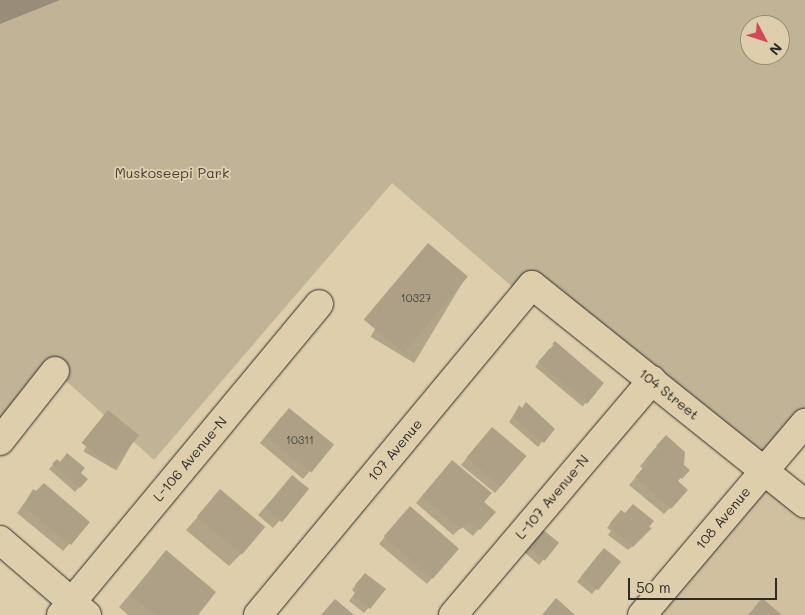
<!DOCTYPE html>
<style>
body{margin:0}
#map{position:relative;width:805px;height:615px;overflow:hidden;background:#dfceab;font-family:Mali,sans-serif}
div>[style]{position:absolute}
.built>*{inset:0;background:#d0c0a0}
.green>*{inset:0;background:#c1b396}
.water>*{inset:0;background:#988d79}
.shadow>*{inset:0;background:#0003;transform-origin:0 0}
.building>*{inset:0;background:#ada087;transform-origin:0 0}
.roads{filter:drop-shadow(0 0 1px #2b2b2b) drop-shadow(0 0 1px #2b2b2b)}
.minor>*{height:28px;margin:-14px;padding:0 14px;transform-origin:14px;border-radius:14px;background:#dfceab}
span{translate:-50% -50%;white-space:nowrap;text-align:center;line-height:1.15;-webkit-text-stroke:4px #dfceab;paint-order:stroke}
.number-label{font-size:11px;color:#4c4842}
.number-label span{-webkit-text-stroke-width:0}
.park-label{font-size:14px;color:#423f3b}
.street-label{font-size:14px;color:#2b2b2b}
.north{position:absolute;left:740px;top:15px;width:50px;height:50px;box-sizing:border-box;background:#dfceab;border:1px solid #978d78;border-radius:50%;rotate:130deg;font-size:14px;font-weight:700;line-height:20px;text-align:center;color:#2b2b2b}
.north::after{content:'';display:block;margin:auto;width:18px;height:22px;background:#d1495b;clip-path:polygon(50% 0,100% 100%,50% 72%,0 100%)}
.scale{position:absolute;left:628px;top:578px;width:149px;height:22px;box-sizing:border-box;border:2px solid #2b2b2b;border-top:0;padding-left:6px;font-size:15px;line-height:18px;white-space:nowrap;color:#2b2b2b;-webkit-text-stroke:4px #dfceab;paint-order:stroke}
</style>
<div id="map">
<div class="built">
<div style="clip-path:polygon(764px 469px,805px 504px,805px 615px,642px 615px)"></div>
</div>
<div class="green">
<div style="clip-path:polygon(evenodd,0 0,805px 0,805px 428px,764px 474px,533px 285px,523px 296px,392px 183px,154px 460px,55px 371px,0 441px,0 0,750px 25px,780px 25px,780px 55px,750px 55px,750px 25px)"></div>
</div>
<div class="water">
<div style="clip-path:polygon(0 0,60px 0,0 24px)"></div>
</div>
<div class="shadow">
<div style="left:422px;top:251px;width:51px;height:100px;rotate:31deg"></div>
<div style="left:555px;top:343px;width:62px;height:31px;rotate:40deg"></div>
<div style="clip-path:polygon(519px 407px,553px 429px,538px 447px,509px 422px)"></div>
<div style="left:104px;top:416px;width:38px;height:41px;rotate:30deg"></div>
<div style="clip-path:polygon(282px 416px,332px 445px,303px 479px,260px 443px)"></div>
<div style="clip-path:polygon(485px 436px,501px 486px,495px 493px,461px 465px)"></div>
<div style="clip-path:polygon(659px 444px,688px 470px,677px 482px,670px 508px,664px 514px,629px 485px,643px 469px,640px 466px)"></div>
<div style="clip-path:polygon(57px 461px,86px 479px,75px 492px,49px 469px)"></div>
<div style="clip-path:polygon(446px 468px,482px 502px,479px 529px,473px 536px,462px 527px,453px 535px,416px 503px)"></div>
<div style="clip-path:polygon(286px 483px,307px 489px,273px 528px,258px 515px)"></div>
<div style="clip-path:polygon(33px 491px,88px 522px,63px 551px,17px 513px)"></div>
<div style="clip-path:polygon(221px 491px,241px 554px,229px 566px,186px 530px)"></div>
<div style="clip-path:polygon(403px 515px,458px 549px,427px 584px,379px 544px)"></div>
<div style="clip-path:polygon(625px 515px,652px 521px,644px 536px,628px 550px,608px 535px,611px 531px,607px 528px,616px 516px)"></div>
<div style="clip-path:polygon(538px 535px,558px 543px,539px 565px,524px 552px)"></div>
<div style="clip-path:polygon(166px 552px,196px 615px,128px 615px,119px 607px)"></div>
<div style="clip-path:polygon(599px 554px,619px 562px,592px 594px,577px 582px)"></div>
<div style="clip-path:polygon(360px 579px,384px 589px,364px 613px,349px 601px,355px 593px,352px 590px)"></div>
</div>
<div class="building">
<div style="left:428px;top:243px;width:52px;height:100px;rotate:40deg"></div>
<div style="clip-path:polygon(555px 341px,604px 383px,587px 404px,538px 362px,550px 348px,552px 350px,555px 346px,552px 344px)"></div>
<div style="clip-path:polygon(526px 402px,555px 429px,544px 443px,513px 417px,519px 405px,522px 408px)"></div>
<div style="left:289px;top:408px;width:58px;height:36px;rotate:39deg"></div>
<div style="left:108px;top:410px;width:40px;height:42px;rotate:39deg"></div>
<div style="left:492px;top:427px;width:45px;height:40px;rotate:40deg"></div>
<div style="clip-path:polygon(666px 435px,685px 452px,684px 465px,690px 470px,682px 479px,679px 477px,677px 480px,688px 490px,671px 509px,635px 477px,649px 461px,646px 459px,655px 448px,658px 451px,659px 449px,656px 446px)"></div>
<div style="clip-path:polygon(67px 453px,85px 468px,81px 473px,88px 479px,80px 488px,52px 464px,57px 459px,60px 462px)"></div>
<div style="clip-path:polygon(452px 460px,492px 493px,484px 502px,496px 512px,480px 530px,469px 520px,461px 529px,422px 496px)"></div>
<div style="left:292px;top:475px;width:22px;height:43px;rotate:39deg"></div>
<div style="clip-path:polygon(44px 483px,90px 522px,71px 545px,23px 506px,33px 489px,36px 491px)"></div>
<div style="left:220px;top:489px;width:59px;height:36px;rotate:40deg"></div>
<div style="clip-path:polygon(633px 504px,654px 521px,649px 527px,652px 528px,633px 547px,612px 529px,614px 526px,610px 523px,621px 510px,625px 513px)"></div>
<div style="left:410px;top:506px;width:65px;height:40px;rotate:41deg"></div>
<div style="left:542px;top:529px;width:22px;height:23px;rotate:39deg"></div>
<div style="left:604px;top:548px;width:22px;height:37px;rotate:39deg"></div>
<div style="clip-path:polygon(166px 550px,216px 592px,198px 615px,155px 615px,130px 595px)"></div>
<div style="clip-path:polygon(365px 573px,386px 589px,370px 609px,353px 596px,358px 588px,355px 585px)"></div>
<div style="clip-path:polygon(556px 598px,575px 615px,542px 615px)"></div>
<div style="clip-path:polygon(762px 598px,782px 615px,748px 615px)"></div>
<div style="clip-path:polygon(335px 599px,354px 615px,321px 615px)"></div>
</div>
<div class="roads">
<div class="minor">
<div style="left:0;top:441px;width:89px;rotate:-51.8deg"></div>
<div style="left:0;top:540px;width:115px;rotate:40.8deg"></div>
<div style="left:61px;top:615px;width:404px;rotate:-50.3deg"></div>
<div style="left:258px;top:615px;width:429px;rotate:-50.3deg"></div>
<div style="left:532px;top:285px;width:350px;rotate:38.7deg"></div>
<div style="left:453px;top:615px;width:308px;rotate:-49.7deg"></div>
<div style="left:642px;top:615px;width:252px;rotate:-49.7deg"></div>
</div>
</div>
<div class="number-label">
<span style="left:416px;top:298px">10327</span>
<span style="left:300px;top:440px">10311</span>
</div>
<div class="park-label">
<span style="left:172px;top:173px">Muskoseepi Park</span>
</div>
<div class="street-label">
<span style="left:669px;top:394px;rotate:39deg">104 Street</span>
<span style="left:395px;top:450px;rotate:-50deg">107 Avenue</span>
<span style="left:190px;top:459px;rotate:-50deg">L-106 Avenue-N</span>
<span style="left:552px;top:497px;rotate:-50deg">L-107 Avenue-N</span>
<span style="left:723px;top:518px;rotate:-50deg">108 Avenue</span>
</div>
<div class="north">N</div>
<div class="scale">50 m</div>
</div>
